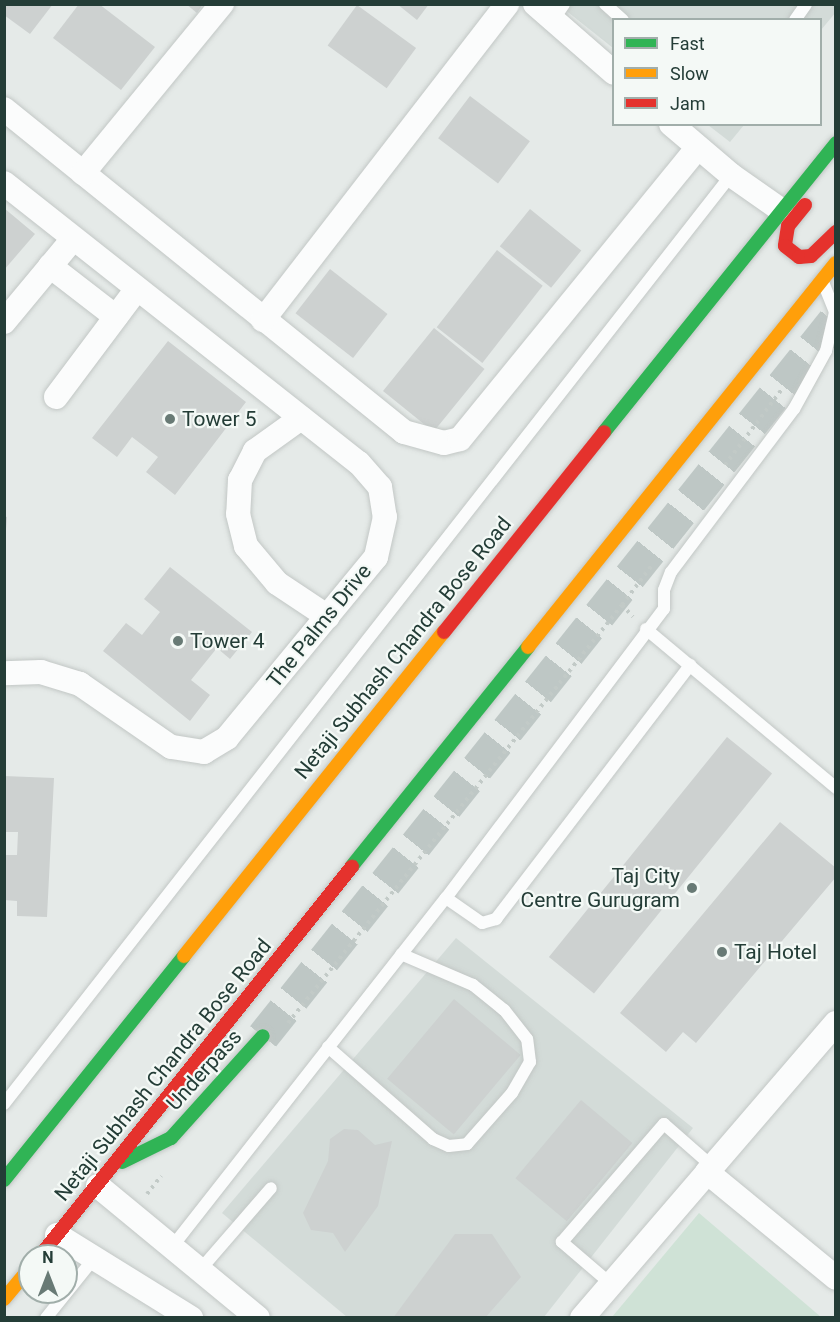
<!DOCTYPE html>
<style>
body{margin:0}
#map{position:relative;width:840px;height:1322px;overflow:hidden;background:#e5eae8;font-family:Roboto,sans-serif}
div>[style]{position:absolute}
.built>*{inset:0;background:#d3dbd8}
.green>*{inset:0;background:#cfe2d6}
.building>*{inset:0;background:#cdd1d0;transform-origin:0 0}
.secondary-tunnel>*{height:33px;margin-top:-16.5px;transform-origin:0;background:repeating-linear-gradient(90deg,#bec7c5 0 33px,transparent 0 49px)}
.path>*{height:4px;margin-top:-2px;transform-origin:0;background:repeating-linear-gradient(90deg,#c2cac7 0 3px,transparent 0 7.5px)}
.roads{filter:drop-shadow(0 0 2px #c2c7c5) drop-shadow(0 0 2px #c2c7c5)}
.lane>*{height:12px;margin:-6px;padding:0 6px;transform-origin:6px;border-radius:6px;background:#fbfcfc}
.street>*{height:24px;margin:-12px;padding:0 12px;transform-origin:12px;border-radius:12px;background:#fbfcfc}
.fast>*{height:14px;margin:-7px;padding:0 7px;transform-origin:7px;border-radius:7px;background:#30b455}
.slow>*{height:14px;margin:-7px;padding:0 7px;transform-origin:7px;border-radius:7px;background:#ff9f0a}
.jam>*{height:14px;margin:-7px;padding:0 7px;transform-origin:7px;border-radius:7px;background:#e5322d}
.dots>*{width:16px;height:16px;translate:-50% -50%;box-sizing:border-box;border:3px solid #f4f9f6;border-radius:50%}
span{translate:-50% -50%;white-space:nowrap;text-align:center;line-height:1.15;-webkit-text-stroke:4.5px #f4f9f6;paint-order:stroke}
.poi-label{font-size:21px;color:#243d37}
.left{translate:0 -50%;text-align:left}
.right{translate:-100% -50%;text-align:right}
.street-label{font-size:21px;color:#243d37}
.frame{position:absolute;inset:0;border:6px solid #243d37;pointer-events:none}
.legend{position:absolute;left:612px;top:18px;width:210px;height:108px;box-sizing:border-box;background:#f4f9f6;border:2px solid #a1aeaa;margin:0;padding:8px 10px;list-style:none;font-size:18px;color:#243d37}
.legend li{display:flex;align-items:center;gap:12px;height:30px}
.legend b{width:30px;border:2px solid #a1aeaa}
.north{position:absolute;left:18px;top:1244px;width:60px;height:60px;box-sizing:border-box;background:#f4f9f6;border:2px solid #a1aeaa;border-radius:50%;rotate:0deg;font-size:16px;font-weight:700;line-height:24px;text-align:center;color:#243d37}
.north::after{content:'';display:block;margin:auto;width:21px;height:27px;background:#687a75;clip-path:polygon(50% 0,100% 100%,50% 72%,0 100%)}
</style>
<div id="map">
<div class="built">
<div style="clip-path:polygon(835px 4px,836px 12px,821px 30px,820px 20px,614px 20px,613px 48px,559px 5px)"></div>
<div style="clip-path:polygon(708px 125px,744px 125px,730px 142px)"></div>
<div style="clip-path:polygon(456px 938px,693px 1128px,544px 1317px,347px 1317px,222px 1213px)"></div>
</div>
<div class="green">
<div style="clip-path:polygon(699px 1213px,821px 1317px,612px 1317px)"></div>
</div>
<div class="building">
<div style="clip-path:polygon(4px 4px,53px 4px,30px 34px,4px 15px)"></div>
<div style="clip-path:polygon(79px 4px,99px 4px,155px 47px,121px 90px,53px 38px)"></div>
<div style="clip-path:polygon(186px 4px,203px 4px,197px 13px)"></div>
<div style="clip-path:polygon(397px 4px,429px 4px,417px 20px)"></div>
<div style="left:357px;top:5px;width:73px;height:50px;rotate:36deg"></div>
<div style="left:470px;top:96px;width:75px;height:53px;rotate:37deg"></div>
<div style="clip-path:polygon(4px 208px,35px 234px,4px 270px)"></div>
<div style="left:530px;top:209px;width:66px;height:48px;rotate:39deg"></div>
<div style="left:497px;top:250px;width:58px;height:98px;rotate:38deg"></div>
<div style="left:330px;top:269px;width:73px;height:56px;rotate:38deg"></div>
<div style="left:434px;top:328px;width:65px;height:81px;rotate:39deg"></div>
<div style="clip-path:polygon(168px 341px,246px 402px,175px 495px,146px 472px,158px 457px,132px 437px,117px 457px,92px 438px)"></div>
<div style="clip-path:polygon(4px 516px,7px 517px,4px 556px)"></div>
<div style="clip-path:polygon(170px 567px,252px 632px,230px 659px,217px 648px,191px 680px,210px 695px,190px 721px,103px 651px,126px 623px,142px 635px,160px 612px,144px 599px)"></div>
<div style="left:727px;top:737px;width:58px;height:283px;rotate:39deg"></div>
<div style="clip-path:polygon(4px 776px,54px 778px,47px 917px,17px 916px,17px 901px,4px 900px,4px 855px,17px 855px,18px 832px,4px 832px)"></div>
<div style="clip-path:polygon(780px 822px,836px 868px,836px 877px,696px 1043px,683px 1032px,666px 1052px,620px 1013px)"></div>
<div style="left:454px;top:999px;width:87px;height:104px;rotate:40deg"></div>
<div style="left:581px;top:1100px;width:67px;height:102px;rotate:40deg"></div>
<div style="clip-path:polygon(344px 1129px,358px 1130px,375px 1145px,392px 1141px,378px 1206px,345px 1252px,333px 1233px,311px 1230px,303px 1213px,328px 1161px,330px 1139px)"></div>
<div style="clip-path:polygon(455px 1234px,492px 1234px,521px 1277px,485px 1318px,393px 1318px)"></div>
</div>
<div class="secondary-tunnel">
<div style="left:263px;top:1036px;width:919px;rotate:-51.41deg"></div>
</div>
<div class="path">
<div style="left:725px;top:465px;width:95px;rotate:-53.1deg"></div>
<div style="left:622px;top:605px;width:50px;rotate:-53.1deg"></div>
<div style="left:288px;top:1023px;width:535px;rotate:-51.37deg"></div>
<div style="left:622px;top:605px;width:16px;rotate:47deg"></div>
<div style="left:147px;top:1194px;width:23px;rotate:-52deg"></div>
</div>
<div class="roads">
<div class="lane">
<div style="left:605px;top:4px;width:24px;rotate:42deg"></div>
<div style="left:554px;top:19px;width:18px;rotate:-56deg"></div>
<div style="left:795px;top:20px;width:19px;rotate:-55deg"></div>
<div style="left:646px;top:629px;width:248px;rotate:39.9deg"></div>
<div style="left:446px;top:898px;width:44px;rotate:34.8deg"></div>
<div style="left:482px;top:923px;width:15px;rotate:-16deg"></div>
<div style="left:496px;top:919px;width:320px;rotate:-52.6deg"></div>
<div style="left:328px;top:1047px;width:140px;rotate:41.2deg"></div>
<div style="left:433px;top:1139px;width:17px;rotate:24deg"></div>
<div style="left:449px;top:1146px;width:18px;rotate:-6deg"></div>
<div style="left:467px;top:1144px;width:68px;rotate:-48.6deg"></div>
<div style="left:512px;top:1093px;width:36px;rotate:-60deg"></div>
<div style="left:530px;top:1062px;width:23px;rotate:-97deg"></div>
<div style="left:527px;top:1039px;width:37px;rotate:-128deg"></div>
<div style="left:504px;top:1010px;width:40px;rotate:-141deg"></div>
<div style="left:473px;top:985px;width:78px;rotate:-156.7deg"></div>
<div style="left:4px;top:1104px;width:1180px;rotate:-51.95deg"></div>
<div style="left:172px;top:1247px;width:444px;rotate:-51.9deg"></div>
<div style="left:446px;top:898px;width:362px;rotate:-53deg"></div>
<div style="left:664px;top:609px;width:19px;rotate:-90deg"></div>
<div style="left:664px;top:590px;width:19px;rotate:-69deg"></div>
<div style="left:671px;top:572px;width:204px;rotate:-53deg"></div>
<div style="left:794px;top:409px;width:66px;rotate:-61.1deg"></div>
<div style="left:826px;top:351px;width:40px;rotate:-77deg"></div>
<div style="left:835px;top:312px;width:29px;rotate:-112deg"></div>
<div style="left:200px;top:1270px;width:108px;rotate:-49.1deg"></div>
<div style="left:611px;top:1284px;width:65px;rotate:-139.4deg"></div>
<div style="left:562px;top:1242px;width:156px;rotate:-49.2deg"></div>
<div style="left:664px;top:1124px;width:64px;rotate:41.2deg"></div>
<div style="left:46px;top:1318px;width:78px;rotate:-51.2deg"></div>
</div>
<div class="street">
<div style="left:535px;top:4px;width:105px;rotate:41.1deg"></div>
<div style="left:4px;top:109px;width:514px;rotate:38.92deg"></div>
<div style="left:404px;top:432px;width:41px;rotate:15.4deg"></div>
<div style="left:444px;top:443px;width:16px;rotate:-14deg"></div>
<div style="left:460px;top:439px;width:375px;rotate:-50.8deg"></div>
<div style="left:671px;top:124px;width:79px;rotate:40.4deg"></div>
<div style="left:731px;top:175px;width:61px;rotate:35deg"></div>
<div style="left:83px;top:173px;width:219px;rotate:-50.6deg"></div>
<div style="left:4px;top:183px;width:452px;rotate:38.3deg"></div>
<div style="left:359px;top:463px;width:32px;rotate:49deg"></div>
<div style="left:380px;top:487px;width:30px;rotate:81deg"></div>
<div style="left:385px;top:517px;width:41px;rotate:102.7deg"></div>
<div style="left:376px;top:557px;width:234px;rotate:129.5deg"></div>
<div style="left:227px;top:738px;width:27px;rotate:149deg"></div>
<div style="left:204px;top:752px;width:33px;rotate:-171deg"></div>
<div style="left:171px;top:747px;width:111px;rotate:-145.3deg"></div>
<div style="left:80px;top:684px;width:41px;rotate:-162.9deg"></div>
<div style="left:41px;top:672px;width:37px;rotate:178deg"></div>
<div style="left:50px;top:266px;width:83px;rotate:37.7deg"></div>
<div style="left:263px;top:320px;width:399px;rotate:-52.3deg"></div>
<div style="left:4px;top:322px;width:107px;rotate:-50.3deg"></div>
<div style="left:56px;top:397px;width:134px;rotate:-53.2deg"></div>
<div style="left:301px;top:418px;width:57px;rotate:144.3deg"></div>
<div style="left:255px;top:451px;width:33px;rotate:117deg"></div>
<div style="left:240px;top:480px;width:34px;rotate:93deg"></div>
<div style="left:238px;top:514px;width:33px;rotate:76deg"></div>
<div style="left:246px;top:546px;width:48px;rotate:50deg"></div>
<div style="left:277px;top:583px;width:61px;rotate:33.7deg"></div>
<div style="left:707px;top:1172px;width:167px;rotate:39.4deg"></div>
<div style="left:98px;top:1186px;width:207px;rotate:39.5deg"></div>
<div style="left:57px;top:1235px;width:158px;rotate:31.8deg"></div>
<div style="left:582px;top:1318px;width:389px;rotate:-49.3deg"></div>
</div>
<div class="fast">
<div style="left:604px;top:432px;width:371px;rotate:-51.2deg"></div>
<div style="left:352px;top:866px;width:281px;rotate:-51.2deg"></div>
<div style="left:122px;top:1162px;width:55px;rotate:-26.1deg"></div>
<div style="left:171px;top:1138px;width:137px;rotate:-48deg"></div>
<div style="left:4px;top:1180px;width:287px;rotate:-51.2deg"></div>
</div>
<div class="slow">
<div style="left:528px;top:647px;width:492px;rotate:-51.3deg"></div>
<div style="left:184px;top:956px;width:415px;rotate:-51.3deg"></div>
<div style="left:4px;top:1299px;width:40px;rotate:-50deg"></div>
</div>
<div class="jam">
<div style="left:805px;top:205px;width:27px;rotate:129deg"></div>
<div style="left:788px;top:226px;width:20px;rotate:99deg"></div>
<div style="left:785px;top:246px;width:18px;rotate:38deg"></div>
<div style="left:799px;top:257px;width:12px;rotate:-5deg"></div>
<div style="left:811px;top:256px;width:35px;rotate:-44deg"></div>
<div style="left:444px;top:632px;width:256px;rotate:-51.3deg"></div>
<div style="left:40px;top:1256px;width:499px;rotate:-51.3deg"></div>
</div>
</div>
<div class="dots">
<div style="left:170px;top:419px;background:#687a75"></div>
<div style="left:178px;top:641px;background:#687a75"></div>
<div style="left:692px;top:888px;background:#687a75"></div>
<div style="left:722px;top:952px;background:#687a75"></div>
</div>
<div class="poi-label">
<span class="left" style="left:182px;top:419px">Tower 5</span>
<span class="left" style="left:190px;top:641px">Tower 4</span>
<span class="right" style="left:680px;top:888px">Taj City<br>Centre Gurugram</span>
<span class="left" style="left:734px;top:952px">Taj Hotel</span>
</div>
<div class="street-label">
<span style="left:319px;top:626px;rotate:-51deg">The Palms Drive</span>
<span style="left:403px;top:648px;rotate:-51deg">Netaji Subhash Chandra Bose Road</span>
<span style="left:163px;top:1070px;rotate:-51deg">Netaji Subhash Chandra Bose Road</span>
<span style="left:204px;top:1070px;rotate:-48deg">Underpass</span>
</div>
<div class="frame"></div>
<ul class="legend">
<li><b style="height:8px;background:#30b455"></b>Fast</li>
<li><b style="height:8px;background:#ff9f0a"></b>Slow</li>
<li><b style="height:8px;background:#e5322d"></b>Jam</li>
</ul>
<div class="north">N</div>
</div>
